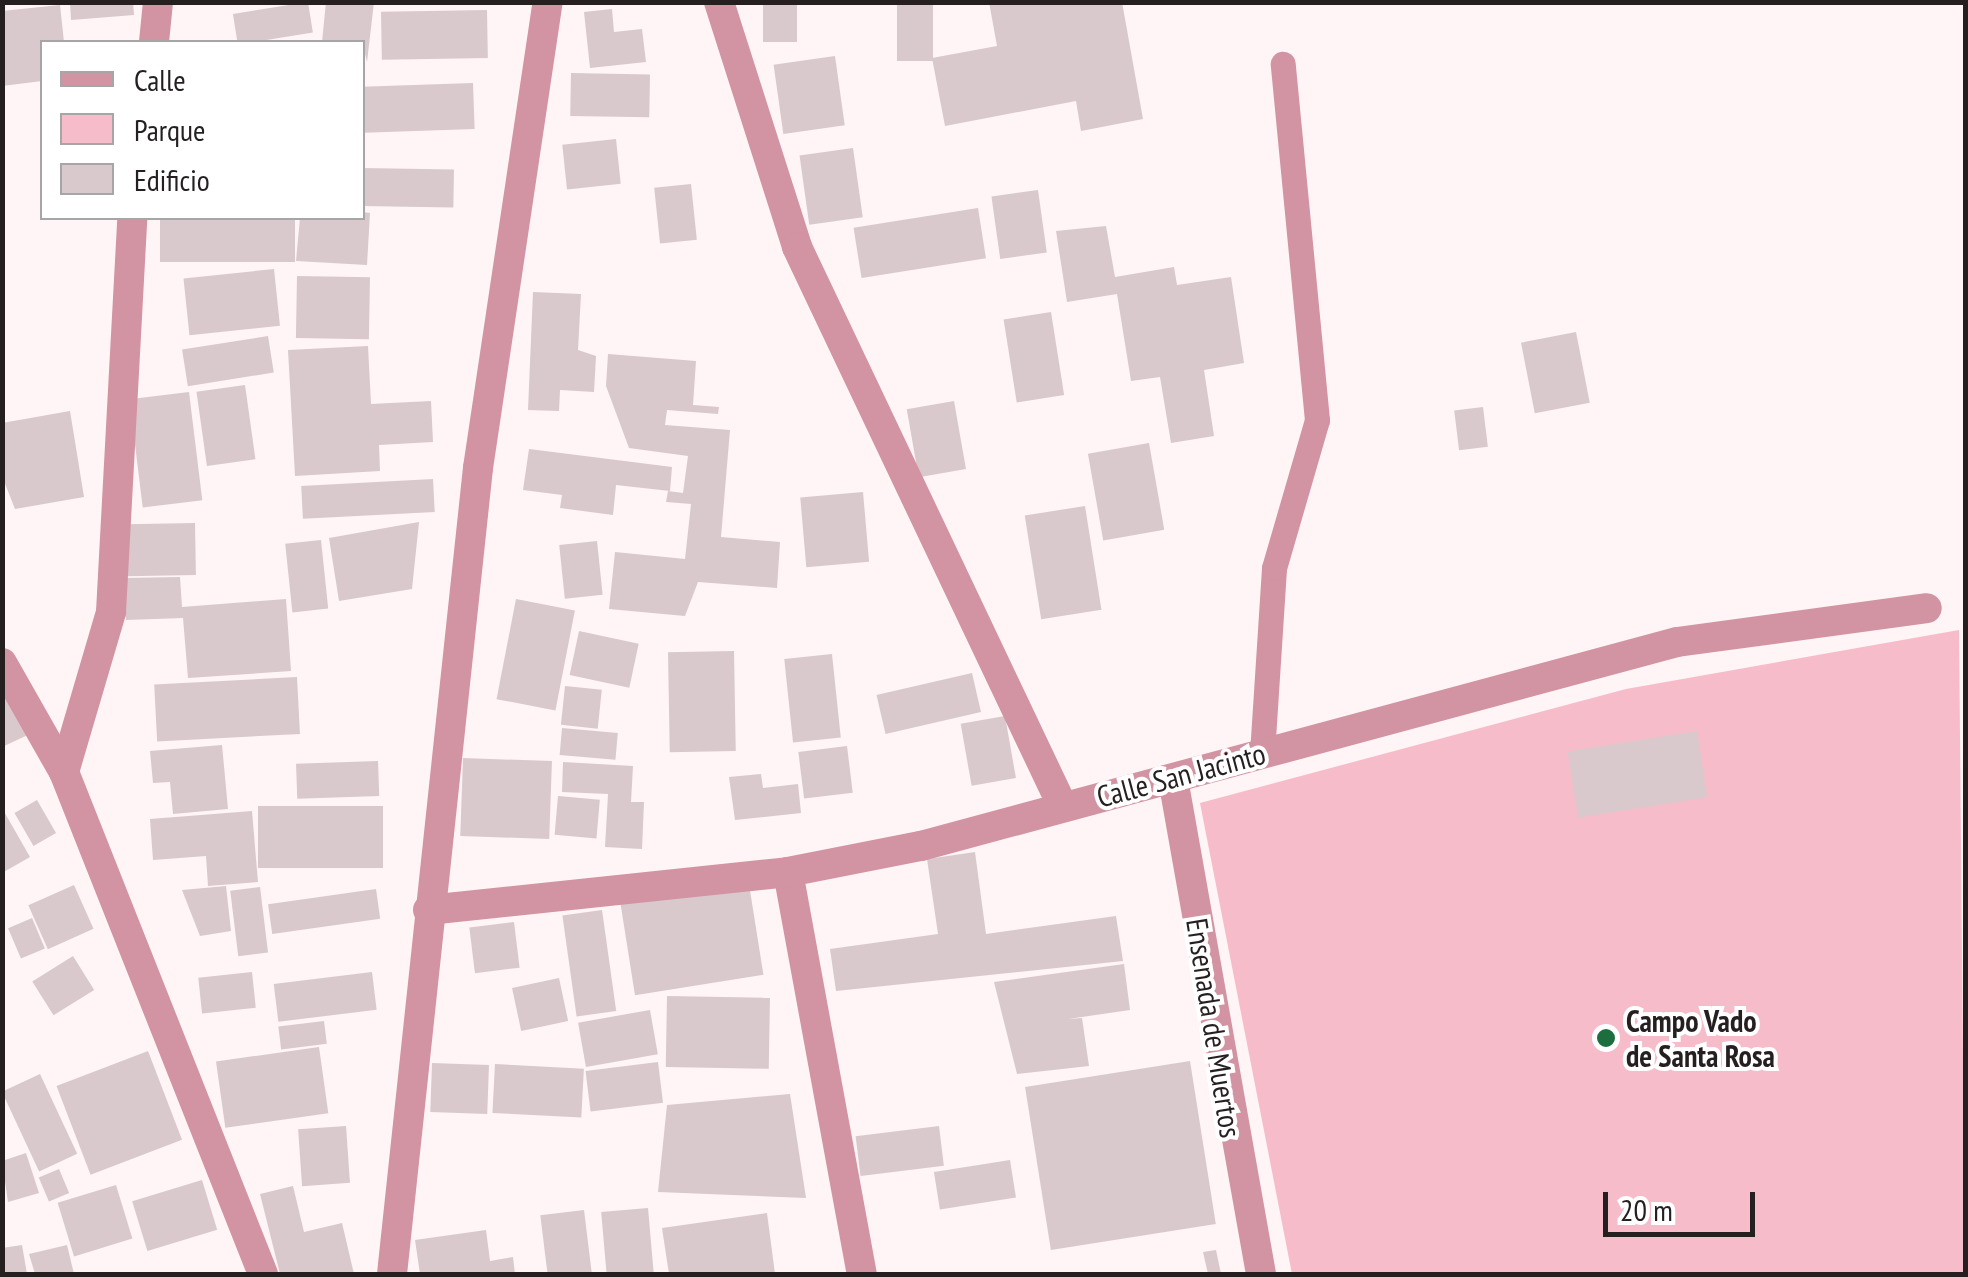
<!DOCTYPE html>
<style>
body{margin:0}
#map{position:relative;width:1968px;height:1277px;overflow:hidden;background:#fff4f6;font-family:"PT Sans Narrow",sans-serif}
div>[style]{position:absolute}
.green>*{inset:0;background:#f7bcca}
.building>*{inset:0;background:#d9c9cc;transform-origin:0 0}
.lane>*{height:25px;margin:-12.5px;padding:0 12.5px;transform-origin:12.5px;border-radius:12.5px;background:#d293a2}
.street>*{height:30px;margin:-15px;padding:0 15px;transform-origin:15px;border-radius:15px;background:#d293a2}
.dots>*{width:28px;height:28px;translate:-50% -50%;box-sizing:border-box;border:5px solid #fff;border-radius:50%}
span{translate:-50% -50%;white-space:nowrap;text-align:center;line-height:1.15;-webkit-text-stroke:8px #fff;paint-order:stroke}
.street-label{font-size:30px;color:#251f20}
.poi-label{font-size:30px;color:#251f20;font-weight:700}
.left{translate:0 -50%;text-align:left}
.frame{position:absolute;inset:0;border:5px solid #251f20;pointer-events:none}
.legend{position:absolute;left:40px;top:40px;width:325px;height:180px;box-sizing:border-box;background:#fff;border:2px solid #a8a5a6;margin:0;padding:12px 18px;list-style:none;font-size:30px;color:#251f20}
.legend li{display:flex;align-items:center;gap:20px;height:50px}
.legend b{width:50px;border:2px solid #a8a5a6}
.scale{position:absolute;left:1603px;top:1192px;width:152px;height:45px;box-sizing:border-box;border:5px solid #251f20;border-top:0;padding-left:12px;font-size:30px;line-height:35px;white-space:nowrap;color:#251f20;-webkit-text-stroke:8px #fff;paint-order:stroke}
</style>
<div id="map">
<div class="green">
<div style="clip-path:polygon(1959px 630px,1965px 1272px,1292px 1274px,1200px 803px,1626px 689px)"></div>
</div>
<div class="building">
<div style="clip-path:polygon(70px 2px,133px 2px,134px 15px,71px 20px)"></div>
<div style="left:308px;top:2px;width:31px;height:76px;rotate:81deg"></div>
<div style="clip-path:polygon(326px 2px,374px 2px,367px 62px,362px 42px,322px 42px)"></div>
<div style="left:763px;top:2px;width:34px;height:40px"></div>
<div style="left:897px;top:2px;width:36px;height:59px"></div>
<div style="clip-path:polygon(989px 2px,1122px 2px,1143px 119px,1081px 131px,1076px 101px,945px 126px,932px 58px,997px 46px)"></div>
<div style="clip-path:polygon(60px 5px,64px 42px,42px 42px,42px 81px,2px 86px,2px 11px)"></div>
<div style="clip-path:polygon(612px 9px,614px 32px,642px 29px,646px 62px,590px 68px,584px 12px)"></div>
<div style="left:487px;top:10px;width:48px;height:106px;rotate:89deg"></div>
<div style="left:835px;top:56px;width:70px;height:62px;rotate:82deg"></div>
<div style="left:571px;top:73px;width:79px;height:43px;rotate:1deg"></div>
<div style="left:473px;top:83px;width:46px;height:111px;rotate:88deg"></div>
<div style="left:616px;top:139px;width:45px;height:54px;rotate:84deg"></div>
<div style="left:853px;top:148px;width:70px;height:54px;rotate:82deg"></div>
<div style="left:362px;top:168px;width:92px;height:38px;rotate:1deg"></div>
<div style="left:691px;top:184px;width:56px;height:37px;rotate:84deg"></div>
<div style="left:1038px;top:190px;width:63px;height:47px;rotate:82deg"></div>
<div style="left:978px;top:208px;width:51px;height:126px;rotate:81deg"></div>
<div style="clip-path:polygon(362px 212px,370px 213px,367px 265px,296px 261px,300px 218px)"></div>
<div style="left:160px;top:218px;width:135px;height:44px"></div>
<div style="clip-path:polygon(1106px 226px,1115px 277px,1174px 267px,1177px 285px,1231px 277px,1244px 363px,1204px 370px,1214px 436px,1171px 443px,1160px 377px,1131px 381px,1117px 294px,1067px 302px,1056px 231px)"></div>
<div style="left:274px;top:269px;width:57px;height:91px;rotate:84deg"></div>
<div style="left:297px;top:276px;width:73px;height:62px;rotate:1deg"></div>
<div style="clip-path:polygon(533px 292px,581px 294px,578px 350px,596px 356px,594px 392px,560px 390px,559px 411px,528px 410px)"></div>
<div style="left:1051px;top:312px;width:84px;height:48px;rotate:81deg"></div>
<div style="left:1576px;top:332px;width:72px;height:56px;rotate:79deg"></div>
<div style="left:268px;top:336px;width:37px;height:87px;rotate:81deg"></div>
<div style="clip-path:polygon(368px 346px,371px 404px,431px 401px,433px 442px,379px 445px,380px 471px,295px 476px,288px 350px)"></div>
<div style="clip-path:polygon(608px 354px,696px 361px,693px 405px,719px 407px,718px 414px,667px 410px,665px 425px,730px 430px,721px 537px,780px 542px,777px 588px,698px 582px,685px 616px,609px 609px,615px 552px,685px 559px,691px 504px,666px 502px,668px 491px,683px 493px,688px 456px,629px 448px,606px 386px)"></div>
<div style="left:245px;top:385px;width:75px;height:49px;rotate:82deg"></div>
<div style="left:189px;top:392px;width:109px;height:60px;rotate:83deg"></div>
<div style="left:954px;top:401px;width:69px;height:48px;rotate:80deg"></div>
<div style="left:1483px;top:407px;width:40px;height:29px;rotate:83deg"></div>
<div style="clip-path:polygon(70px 411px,84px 497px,15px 509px,2px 476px,2px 423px)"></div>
<div style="left:1149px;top:443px;width:88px;height:62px;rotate:80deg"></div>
<div style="clip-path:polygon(529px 449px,672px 467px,670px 491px,616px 485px,613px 515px,560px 508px,562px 495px,523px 490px)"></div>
<div style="left:433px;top:479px;width:33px;height:132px;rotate:87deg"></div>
<div style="left:863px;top:492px;width:70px;height:63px;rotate:85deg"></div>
<div style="left:1085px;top:506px;width:105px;height:61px;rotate:81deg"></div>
<div style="clip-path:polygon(419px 522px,412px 589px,339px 601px,329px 538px)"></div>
<div style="left:195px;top:523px;width:52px;height:69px;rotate:89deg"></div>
<div style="left:321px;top:540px;width:69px;height:36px;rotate:84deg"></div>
<div style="left:597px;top:541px;width:54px;height:38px;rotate:84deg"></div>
<div style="clip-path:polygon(180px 577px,182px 607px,286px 599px,291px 671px,188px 678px,183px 618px,126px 620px,124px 578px)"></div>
<div style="left:516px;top:599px;width:60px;height:102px;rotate:11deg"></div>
<div style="left:579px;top:631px;width:61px;height:45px;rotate:12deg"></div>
<div style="left:734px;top:651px;width:100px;height:66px;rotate:89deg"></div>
<div style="left:832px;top:654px;width:84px;height:48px;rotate:84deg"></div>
<div style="left:972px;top:673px;width:40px;height:98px;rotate:77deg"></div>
<div style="left:297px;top:677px;width:57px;height:143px;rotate:87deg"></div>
<div style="left:565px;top:686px;width:37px;height:39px;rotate:6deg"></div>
<div style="clip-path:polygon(2px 689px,30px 734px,2px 747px)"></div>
<div style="left:1005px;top:716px;width:63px;height:45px;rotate:80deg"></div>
<div style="left:562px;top:728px;width:56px;height:27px;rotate:5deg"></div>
<div style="left:1697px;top:731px;width:67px;height:131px;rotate:81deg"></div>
<div style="clip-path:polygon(222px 745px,228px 809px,173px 814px,170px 782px,153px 783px,150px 751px)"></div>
<div style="left:847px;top:746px;width:47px;height:49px;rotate:83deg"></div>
<div style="left:463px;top:758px;width:89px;height:78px;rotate:2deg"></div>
<div style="left:378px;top:761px;width:35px;height:82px;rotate:88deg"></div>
<div style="clip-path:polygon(563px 762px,633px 766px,631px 802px,644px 802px,642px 849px,605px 847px,608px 794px,562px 792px)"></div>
<div style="clip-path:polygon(761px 774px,763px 788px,798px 784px,801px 813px,735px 820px,729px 777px)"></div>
<div style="left:558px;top:796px;width:42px;height:39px;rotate:5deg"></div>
<div style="left:37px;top:800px;width:38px;height:26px;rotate:60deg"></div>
<div style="left:383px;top:806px;width:62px;height:125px;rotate:90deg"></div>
<div style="clip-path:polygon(2px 808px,30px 857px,2px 873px)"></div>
<div style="clip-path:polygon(252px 811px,258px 882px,208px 886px,206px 856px,153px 860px,150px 819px)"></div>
<div style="clip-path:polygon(975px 852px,986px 934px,1116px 916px,1123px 961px,836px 991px,830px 949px,938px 934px,927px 859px)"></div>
<div style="left:749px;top:884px;width:92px;height:130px;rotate:81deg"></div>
<div style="left:74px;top:885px;width:48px;height:50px;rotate:66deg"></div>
<div style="clip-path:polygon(226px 886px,231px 931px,200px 936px,182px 890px)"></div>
<div style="left:260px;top:887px;width:66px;height:30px;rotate:83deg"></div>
<div style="left:376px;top:889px;width:30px;height:109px;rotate:82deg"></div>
<div style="left:602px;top:910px;width:102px;height:40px;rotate:82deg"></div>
<div style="left:32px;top:918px;width:33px;height:26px;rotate:67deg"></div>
<div style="left:514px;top:922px;width:46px;height:45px;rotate:83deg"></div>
<div style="left:73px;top:956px;width:40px;height:48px;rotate:58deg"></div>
<div style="clip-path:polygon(1124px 964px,1130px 1010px,1068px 1019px,1082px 1018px,1089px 1066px,1017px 1074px,994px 982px)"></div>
<div style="left:252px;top:972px;width:36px;height:54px;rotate:84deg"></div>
<div style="left:372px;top:972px;width:38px;height:99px;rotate:83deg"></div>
<div style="left:559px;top:978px;width:44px;height:48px;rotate:78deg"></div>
<div style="left:667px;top:996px;width:103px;height:71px;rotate:1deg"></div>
<div style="left:650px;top:1010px;width:45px;height:73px;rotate:80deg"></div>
<div style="left:324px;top:1021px;width:23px;height:46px;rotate:83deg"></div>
<div style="left:319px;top:1047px;width:67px;height:104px;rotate:82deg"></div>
<div style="left:148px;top:1051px;width:95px;height:98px;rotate:69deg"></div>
<div style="left:1190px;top:1061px;width:165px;height:167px;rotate:81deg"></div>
<div style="left:658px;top:1062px;width:41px;height:73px;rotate:83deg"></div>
<div style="left:432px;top:1063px;width:57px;height:49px;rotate:2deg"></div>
<div style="left:495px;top:1064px;width:89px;height:49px;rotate:3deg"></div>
<div style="left:40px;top:1074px;width:88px;height:42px;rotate:65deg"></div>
<div style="clip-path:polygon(790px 1094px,806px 1198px,658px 1192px,667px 1105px)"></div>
<div style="left:346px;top:1126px;width:57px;height:48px;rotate:86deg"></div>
<div style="left:939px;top:1126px;width:40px;height:84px;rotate:83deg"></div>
<div style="clip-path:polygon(26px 1153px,39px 1193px,8px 1202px,2px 1161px)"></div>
<div style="left:1010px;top:1160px;width:38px;height:77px;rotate:81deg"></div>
<div style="left:59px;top:1169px;width:26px;height:22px;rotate:67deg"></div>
<div style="left:202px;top:1180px;width:52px;height:73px;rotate:73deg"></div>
<div style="left:116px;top:1185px;width:56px;height:61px;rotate:73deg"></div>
<div style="clip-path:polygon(293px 1186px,304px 1232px,342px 1223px,354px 1274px,280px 1274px,260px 1194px)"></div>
<div style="left:648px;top:1208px;width:66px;height:47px;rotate:85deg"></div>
<div style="left:584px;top:1210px;width:64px;height:44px;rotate:83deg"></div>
<div style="clip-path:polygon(767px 1213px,775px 1274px,669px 1274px,662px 1228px)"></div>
<div style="clip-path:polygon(486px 1230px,490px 1261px,513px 1257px,515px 1274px,420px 1274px,415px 1240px)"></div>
<div style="clip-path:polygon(22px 1245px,27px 1274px,2px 1274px,2px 1248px)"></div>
<div style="clip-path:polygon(67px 1245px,74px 1274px,35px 1274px,29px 1254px)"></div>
<div style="clip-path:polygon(1216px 1250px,1221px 1274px,1208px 1274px,1203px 1252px)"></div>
</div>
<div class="lane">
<div style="left:1262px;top:754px;width:186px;rotate:-86.3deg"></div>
<div style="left:1274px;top:568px;width:154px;rotate:-73.8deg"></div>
<div style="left:1317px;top:420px;width:358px;rotate:-95.5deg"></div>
</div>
<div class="street">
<div style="left:719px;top:2px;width:257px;rotate:72.3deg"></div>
<div style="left:797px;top:247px;width:618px;rotate:64.6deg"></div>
<div style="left:154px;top:42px;width:40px;rotate:-84.3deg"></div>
<div style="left:2px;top:663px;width:125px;rotate:60.4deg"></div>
<div style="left:64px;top:772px;width:540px;rotate:68.38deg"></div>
<div style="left:64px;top:772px;width:167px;rotate:-73.6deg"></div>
<div style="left:111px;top:612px;width:395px;rotate:-86.9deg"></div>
<div style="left:1173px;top:779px;width:503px;rotate:79.92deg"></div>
<div style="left:788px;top:872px;width:409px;rotate:79.6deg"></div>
<div style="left:428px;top:910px;width:362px;rotate:-6deg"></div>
<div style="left:788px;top:872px;width:136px;rotate:-11.1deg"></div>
<div style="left:921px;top:846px;width:783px;rotate:-15.1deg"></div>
<div style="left:1677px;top:642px;width:252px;rotate:-7.7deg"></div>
<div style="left:392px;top:1274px;width:811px;rotate:-83.91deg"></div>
<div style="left:478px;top:468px;width:471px;rotate:-81.5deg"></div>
</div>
<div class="dots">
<div style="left:1606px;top:1038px;background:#1c6e3f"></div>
</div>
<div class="street-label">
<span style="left:1181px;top:775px;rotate:-15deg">Calle San Jacinto</span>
<span style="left:1214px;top:1028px;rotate:81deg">Ensenada de Muertos</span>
</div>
<div class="poi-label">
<span class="left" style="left:1626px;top:1038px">Campo Vado<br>de Santa Rosa</span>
</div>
<div class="frame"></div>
<ul class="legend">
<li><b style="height:12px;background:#d293a2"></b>Calle</li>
<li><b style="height:28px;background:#f7bcca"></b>Parque</li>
<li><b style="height:28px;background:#d9c9cc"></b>Edificio</li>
</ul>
<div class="scale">20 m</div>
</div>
